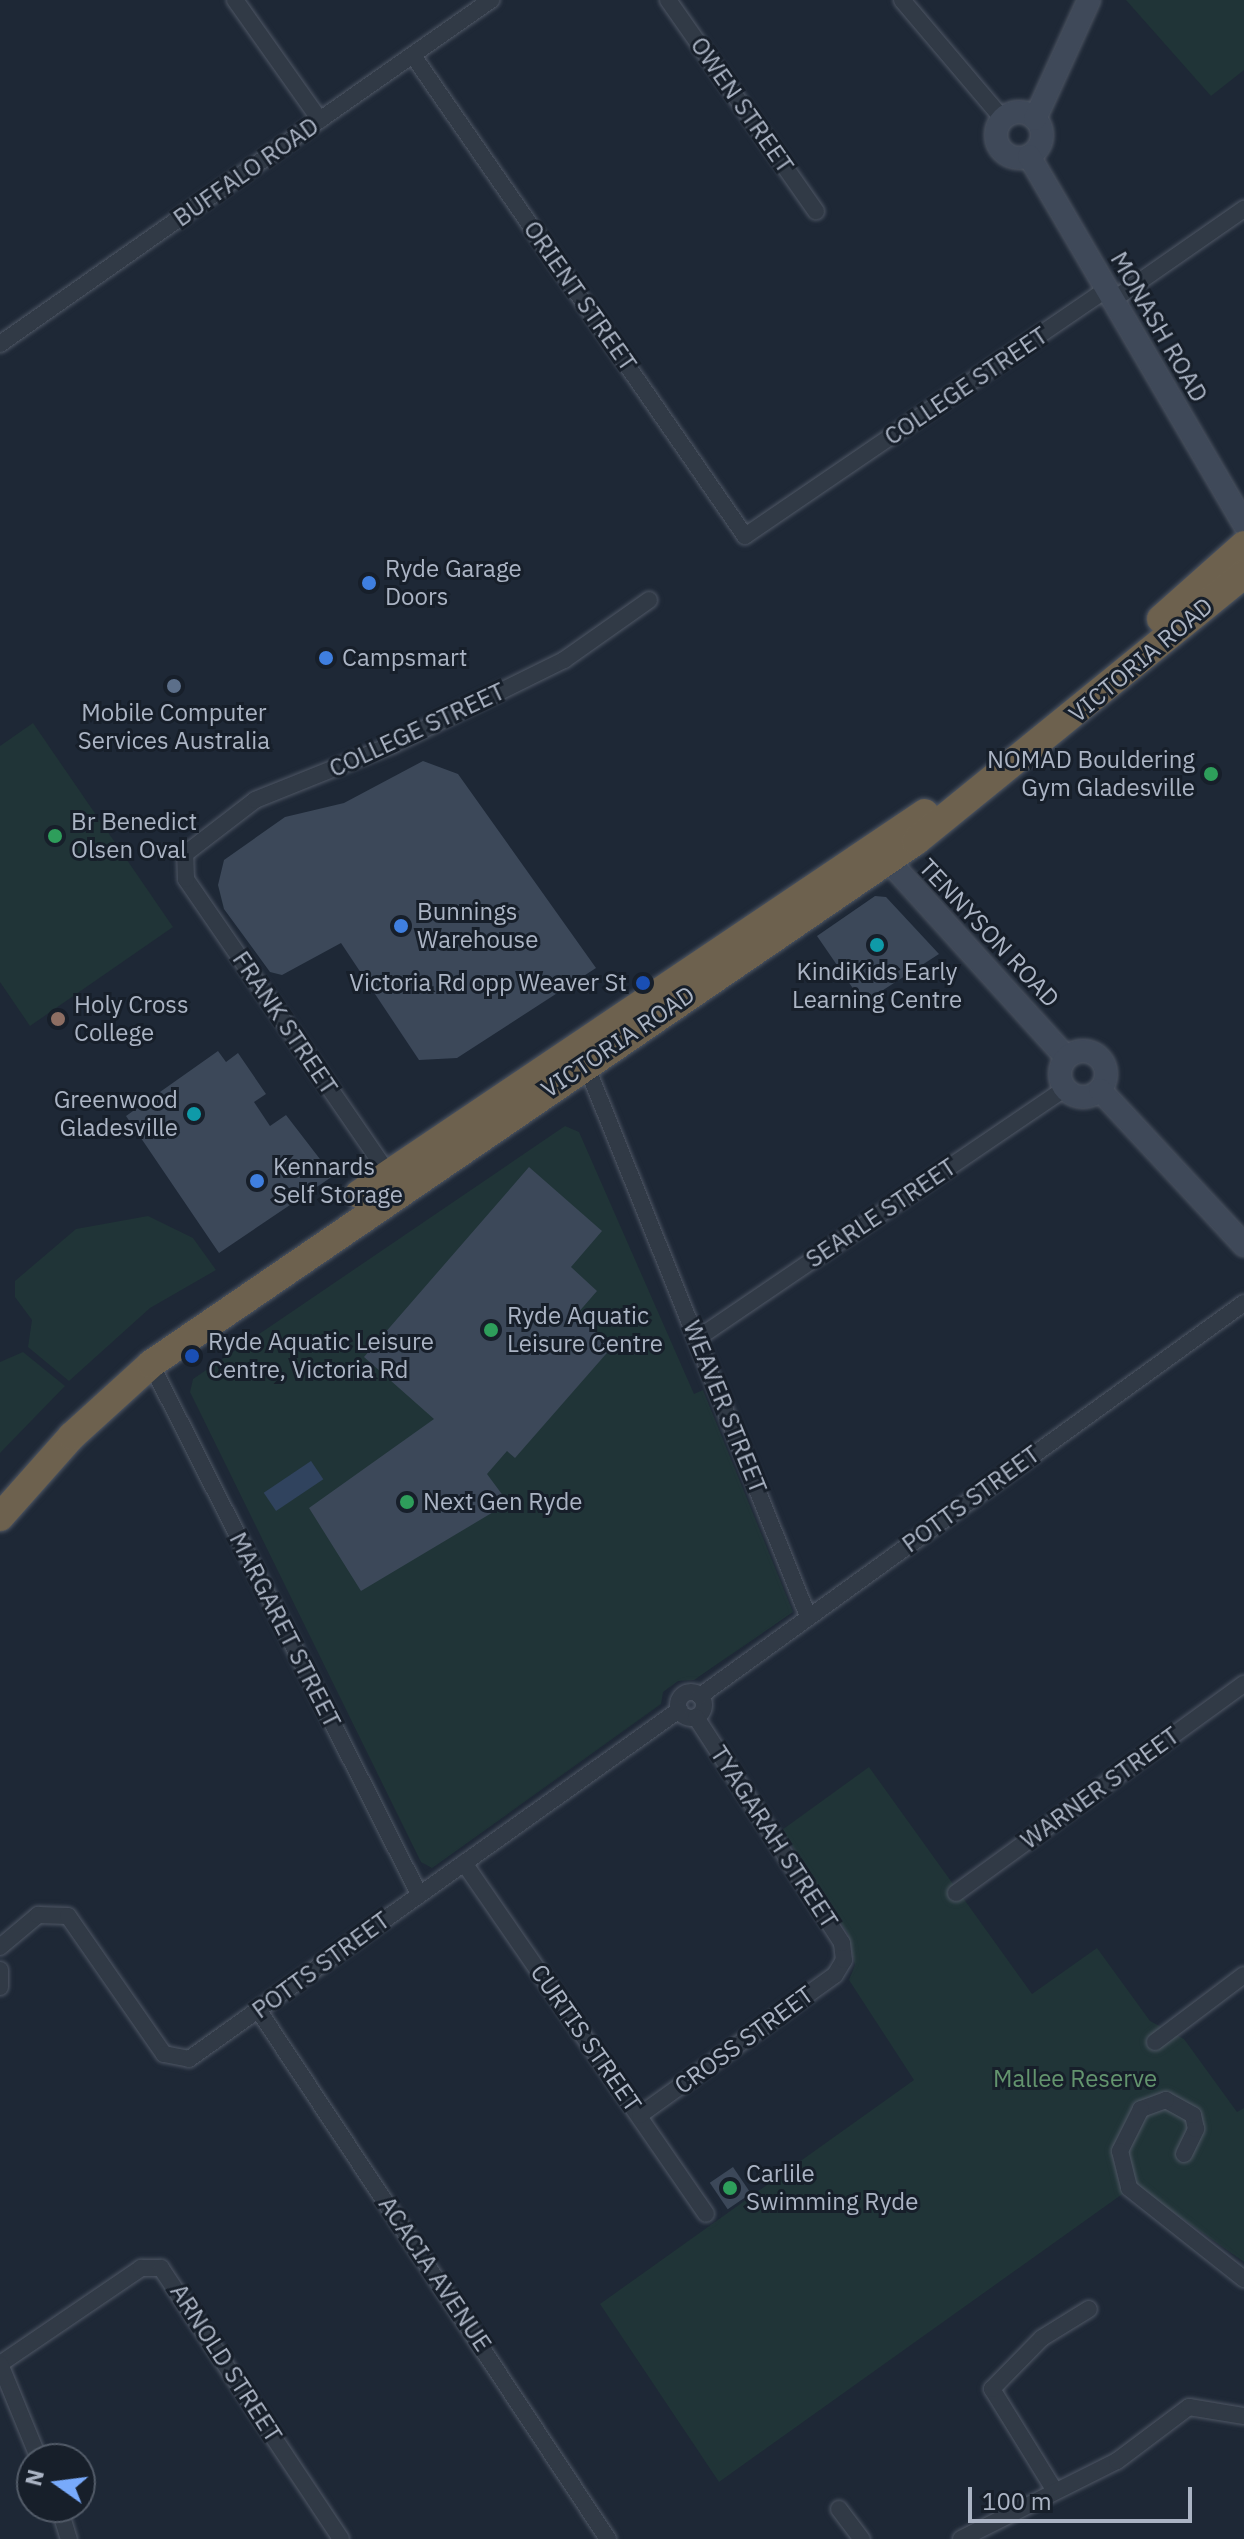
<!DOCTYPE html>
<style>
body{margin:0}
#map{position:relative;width:1244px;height:2539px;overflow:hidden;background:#1e2836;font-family:"IBM Plex Sans",sans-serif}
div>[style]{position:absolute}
.green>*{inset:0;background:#203437}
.water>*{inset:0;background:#30435e;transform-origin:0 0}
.building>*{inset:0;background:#3c4859;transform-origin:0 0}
.roads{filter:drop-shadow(0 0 2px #4f5765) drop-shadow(0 0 2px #4f5765)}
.street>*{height:16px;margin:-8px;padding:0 8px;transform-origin:8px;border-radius:8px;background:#313a46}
.street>.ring{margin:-8px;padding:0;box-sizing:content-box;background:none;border:16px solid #313a46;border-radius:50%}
.secondary>*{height:22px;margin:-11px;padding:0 11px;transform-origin:11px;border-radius:11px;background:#3f4959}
.secondary>.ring{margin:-11px;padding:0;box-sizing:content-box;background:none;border:22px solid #3f4959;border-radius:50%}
.highway>*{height:28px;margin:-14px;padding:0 14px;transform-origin:14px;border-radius:14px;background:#6d614e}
.dots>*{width:22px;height:22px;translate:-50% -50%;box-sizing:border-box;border:4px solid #171f2a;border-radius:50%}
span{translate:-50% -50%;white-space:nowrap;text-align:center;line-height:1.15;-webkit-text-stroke:6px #171f2a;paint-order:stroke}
.street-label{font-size:24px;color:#abb4c4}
.poi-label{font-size:24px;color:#abb4c4}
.left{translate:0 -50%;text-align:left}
.right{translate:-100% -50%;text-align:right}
.park-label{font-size:24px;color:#63946e}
.north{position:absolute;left:16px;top:2443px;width:80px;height:80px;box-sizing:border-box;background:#171f2a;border:2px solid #525b68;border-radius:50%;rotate:284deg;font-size:22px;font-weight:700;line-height:32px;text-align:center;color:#abb4c4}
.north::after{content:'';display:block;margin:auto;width:28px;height:36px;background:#78aafb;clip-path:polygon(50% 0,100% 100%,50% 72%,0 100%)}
.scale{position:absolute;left:968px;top:2487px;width:224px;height:36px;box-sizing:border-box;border:4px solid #abb4c4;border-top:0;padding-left:10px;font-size:24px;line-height:28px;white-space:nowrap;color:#abb4c4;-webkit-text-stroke:6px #171f2a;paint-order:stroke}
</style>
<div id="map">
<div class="green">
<div style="clip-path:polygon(1126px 0,1244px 0,1244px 70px,1211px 96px)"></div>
<div style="clip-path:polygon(33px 723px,173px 927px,30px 1026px,0 982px,0 746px)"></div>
<div style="clip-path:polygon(565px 1126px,579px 1132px,694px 1394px,703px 1390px,793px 1612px,694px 1680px,678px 1681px,663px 1692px,661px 1704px,432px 1868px,421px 1862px,190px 1392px,193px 1379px)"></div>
<div style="clip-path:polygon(148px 1216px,193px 1238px,216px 1270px,150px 1308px,69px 1381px,28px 1347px,32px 1320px,15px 1297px,15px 1281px,76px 1229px)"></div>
<div style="clip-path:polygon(23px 1352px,65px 1386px,0 1453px,0 1362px)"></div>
<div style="clip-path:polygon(869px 1767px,1032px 1994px,1097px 1948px,1150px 2021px,1184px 2039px,1237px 2112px,1244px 2108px,1244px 2262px,1135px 2185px,719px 2482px,600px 2304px,914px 2080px,849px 1980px,855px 1965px,848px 1934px,782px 1830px)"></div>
</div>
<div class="water">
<div style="left:311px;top:1461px;width:22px;height:57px;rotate:56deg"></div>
</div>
<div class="building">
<div style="clip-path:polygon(423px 761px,458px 774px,596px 968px,457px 1058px,419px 1060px,341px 943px,282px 975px,270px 972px,224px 909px,218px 885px,224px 860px,285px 817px,344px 803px)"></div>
<div style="clip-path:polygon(875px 896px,886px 897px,939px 954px,863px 1003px,817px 936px)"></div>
<div style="clip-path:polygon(218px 1051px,226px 1062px,238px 1053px,266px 1094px,254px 1102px,270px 1126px,286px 1115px,333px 1176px,219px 1253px,126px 1116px)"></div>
<div style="clip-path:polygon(529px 1167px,602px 1231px,571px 1267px,597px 1291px,577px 1314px,613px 1346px,515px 1458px,507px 1451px,487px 1474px,504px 1497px,495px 1511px,361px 1591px,309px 1508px,434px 1419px,364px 1357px)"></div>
<div style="left:733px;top:2167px;width:32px;height:28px;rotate:56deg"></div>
</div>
<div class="roads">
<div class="street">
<div style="left:235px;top:0;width:147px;rotate:54.7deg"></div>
<div style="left:668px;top:0;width:258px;rotate:55deg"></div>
<div style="left:902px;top:0;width:156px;rotate:49.7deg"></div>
<div style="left:414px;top:57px;width:582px;rotate:55.35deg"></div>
<div style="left:745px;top:536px;width:437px;rotate:-34.3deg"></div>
<div style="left:1113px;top:300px;width:160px;rotate:-34.8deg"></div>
<div style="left:0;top:344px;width:600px;rotate:-35.02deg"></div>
<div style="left:586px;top:1065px;width:594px;rotate:68.06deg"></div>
<div style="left:392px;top:1179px;width:364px;rotate:-124.5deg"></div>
<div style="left:186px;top:879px;width:25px;rotate:-92deg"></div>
<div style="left:185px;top:854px;width:88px;rotate:-37.6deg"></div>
<div style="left:255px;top:800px;width:148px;rotate:-21.9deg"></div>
<div style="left:392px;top:745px;width:192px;rotate:-26.3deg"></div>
<div style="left:564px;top:660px;width:104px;rotate:-35.2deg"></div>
<div style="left:698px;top:1338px;width:443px;rotate:-34.2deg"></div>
<div style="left:151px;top:1364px;width:594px;rotate:63.18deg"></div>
<div class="ring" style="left:678px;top:1692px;width:10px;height:10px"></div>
<div style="left:700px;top:1696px;width:671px;rotate:-35.85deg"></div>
<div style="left:464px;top:1863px;width:426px;rotate:55.4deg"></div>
<div style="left:956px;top:1893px;width:356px;rotate:-36deg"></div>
<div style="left:0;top:1947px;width:50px;rotate:-40.1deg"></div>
<div style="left:38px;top:1915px;width:30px;rotate:2deg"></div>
<div style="left:68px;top:1916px;width:168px;rotate:55.2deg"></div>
<div style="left:164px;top:2054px;width:25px;rotate:11deg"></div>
<div style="left:189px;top:2059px;width:602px;rotate:-35.46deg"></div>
<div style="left:0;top:1970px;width:17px;rotate:90deg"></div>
<div style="left:259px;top:2011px;width:633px;rotate:56.54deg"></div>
<div style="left:1155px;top:2042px;width:111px;rotate:-37deg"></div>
<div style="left:640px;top:2115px;width:240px;rotate:-35.7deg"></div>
<div style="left:835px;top:1975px;width:17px;rotate:-59deg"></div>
<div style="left:844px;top:1960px;width:17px;rotate:-97deg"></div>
<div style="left:842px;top:1943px;width:269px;rotate:-122.9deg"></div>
<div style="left:1184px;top:2154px;width:28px;rotate:-64deg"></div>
<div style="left:1196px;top:2129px;width:14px;rotate:-102deg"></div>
<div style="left:1193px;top:2115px;width:31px;rotate:-151deg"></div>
<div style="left:1166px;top:2100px;width:27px;rotate:160deg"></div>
<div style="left:1141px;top:2109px;width:47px;rotate:116.6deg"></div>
<div style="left:1120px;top:2151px;width:38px;rotate:76deg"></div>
<div style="left:1129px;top:2188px;width:147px;rotate:38.4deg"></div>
<div style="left:0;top:2364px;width:171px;rotate:-34.2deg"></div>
<div style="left:141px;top:2268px;width:20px"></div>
<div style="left:161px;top:2268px;width:325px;rotate:56.4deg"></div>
<div style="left:0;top:2364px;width:103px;rotate:67.7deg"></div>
<div style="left:1055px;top:2491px;width:120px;rotate:-121.7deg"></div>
<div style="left:992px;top:2389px;width:71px;rotate:-45.6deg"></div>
<div style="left:1042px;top:2338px;width:55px;rotate:-31.7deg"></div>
<div style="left:59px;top:2507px;width:34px;rotate:73deg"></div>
<div style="left:839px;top:2509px;width:38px;rotate:53deg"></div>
<div style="left:961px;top:2539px;width:174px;rotate:-26.6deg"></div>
<div style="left:1117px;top:2461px;width:90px;rotate:-36.9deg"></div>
<div style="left:1189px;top:2407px;width:56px;rotate:9.3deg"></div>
</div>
<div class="secondary">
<div class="ring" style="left:996px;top:112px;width:24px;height:24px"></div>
<div style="left:1035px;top:119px;width:131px;rotate:-65.6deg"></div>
<div style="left:1029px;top:156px;width:426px;rotate:59.7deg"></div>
<div style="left:877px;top:848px;width:282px;rotate:47.9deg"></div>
<div class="ring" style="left:1060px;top:1051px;width:24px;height:24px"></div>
<div style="left:1100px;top:1090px;width:212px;rotate:47.1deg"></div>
</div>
<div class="highway">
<div style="left:1161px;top:619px;width:111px;rotate:-41.7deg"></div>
<div style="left:359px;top:1194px;width:682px;rotate:-33.95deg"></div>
<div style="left:0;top:1517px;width:108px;rotate:-48.4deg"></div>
<div style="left:72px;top:1436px;width:107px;rotate:-42.3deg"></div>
<div style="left:151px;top:1364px;width:927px;rotate:-34.36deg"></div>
<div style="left:916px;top:841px;width:423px;rotate:-39.1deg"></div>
</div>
</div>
<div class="dots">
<div style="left:369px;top:583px;background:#3f7fe0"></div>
<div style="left:326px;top:658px;background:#3f7fe0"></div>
<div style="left:174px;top:686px;background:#5c6f8a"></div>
<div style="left:1211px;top:774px;background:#2e9e5b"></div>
<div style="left:55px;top:836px;background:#2e9e5b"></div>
<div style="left:401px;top:926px;background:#3f7fe0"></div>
<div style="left:877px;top:945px;background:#0f9aa8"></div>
<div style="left:643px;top:983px;background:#1a4fb4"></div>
<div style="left:58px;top:1019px;background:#8d6e63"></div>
<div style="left:194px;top:1114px;background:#0f9aa8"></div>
<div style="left:257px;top:1181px;background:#3f7fe0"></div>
<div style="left:491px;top:1330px;background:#2e9e5b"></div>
<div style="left:192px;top:1356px;background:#1a4fb4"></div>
<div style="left:407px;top:1502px;background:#2e9e5b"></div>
<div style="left:730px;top:2188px;background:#2e9e5b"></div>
</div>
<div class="street-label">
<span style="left:742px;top:105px;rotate:55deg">OWEN STREET</span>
<span style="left:246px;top:172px;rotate:-35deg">BUFFALO ROAD</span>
<span style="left:580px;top:296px;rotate:55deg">ORIENT STREET</span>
<span style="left:1159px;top:327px;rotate:60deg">MONASH ROAD</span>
<span style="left:966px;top:386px;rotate:-34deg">COLLEGE STREET</span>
<span style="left:1141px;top:660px;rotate:-40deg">VICTORIA ROAD</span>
<span style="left:417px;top:730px;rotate:-25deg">COLLEGE STREET</span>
<span style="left:989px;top:933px;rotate:47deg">TENNYSON ROAD</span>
<span style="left:285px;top:1023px;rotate:56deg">FRANK STREET</span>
<span style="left:618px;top:1042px;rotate:-34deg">VICTORIA ROAD</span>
<span style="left:881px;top:1213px;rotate:-34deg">SEARLE STREET</span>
<span style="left:725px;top:1407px;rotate:68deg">WEAVER STREET</span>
<span style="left:971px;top:1499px;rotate:-36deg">POTTS STREET</span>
<span style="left:285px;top:1630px;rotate:63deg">MARGARET STREET</span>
<span style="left:1100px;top:1788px;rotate:-36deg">WARNER STREET</span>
<span style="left:774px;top:1837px;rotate:57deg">TYAGARAH STREET</span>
<span style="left:321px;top:1965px;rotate:-36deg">POTTS STREET</span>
<span style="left:586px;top:2038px;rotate:55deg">CURTIS STREET</span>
<span style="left:744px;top:2040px;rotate:-36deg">CROSS STREET</span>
<span style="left:435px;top:2274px;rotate:56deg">ACACIA AVENUE</span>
<span style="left:226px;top:2363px;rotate:57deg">ARNOLD STREET</span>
</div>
<div class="poi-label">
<span class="left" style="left:385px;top:583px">Ryde Garage<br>Doors</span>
<span class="left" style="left:342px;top:658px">Campsmart</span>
<span style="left:174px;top:727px">Mobile Computer<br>Services Australia</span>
<span class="right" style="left:1195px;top:774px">NOMAD Bouldering<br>Gym Gladesville</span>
<span class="left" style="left:71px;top:836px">Br Benedict<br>Olsen Oval</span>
<span class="left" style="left:417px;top:926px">Bunnings<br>Warehouse</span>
<span style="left:877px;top:986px">KindiKids Early<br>Learning Centre</span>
<span class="right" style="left:627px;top:983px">Victoria Rd opp Weaver St</span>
<span class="left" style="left:74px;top:1019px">Holy Cross<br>College</span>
<span class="right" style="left:178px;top:1114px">Greenwood<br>Gladesville</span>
<span class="left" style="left:273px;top:1181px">Kennards<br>Self Storage</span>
<span class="left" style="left:507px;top:1330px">Ryde Aquatic<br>Leisure Centre</span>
<span class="left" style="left:208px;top:1356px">Ryde Aquatic Leisure<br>Centre, Victoria Rd</span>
<span class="left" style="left:423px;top:1502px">Next Gen Ryde</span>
<span class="left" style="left:746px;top:2188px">Carlile<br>Swimming Ryde</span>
</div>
<div class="park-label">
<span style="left:1075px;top:2079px">Mallee Reserve</span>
</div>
<div class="north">N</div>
<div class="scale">100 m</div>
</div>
